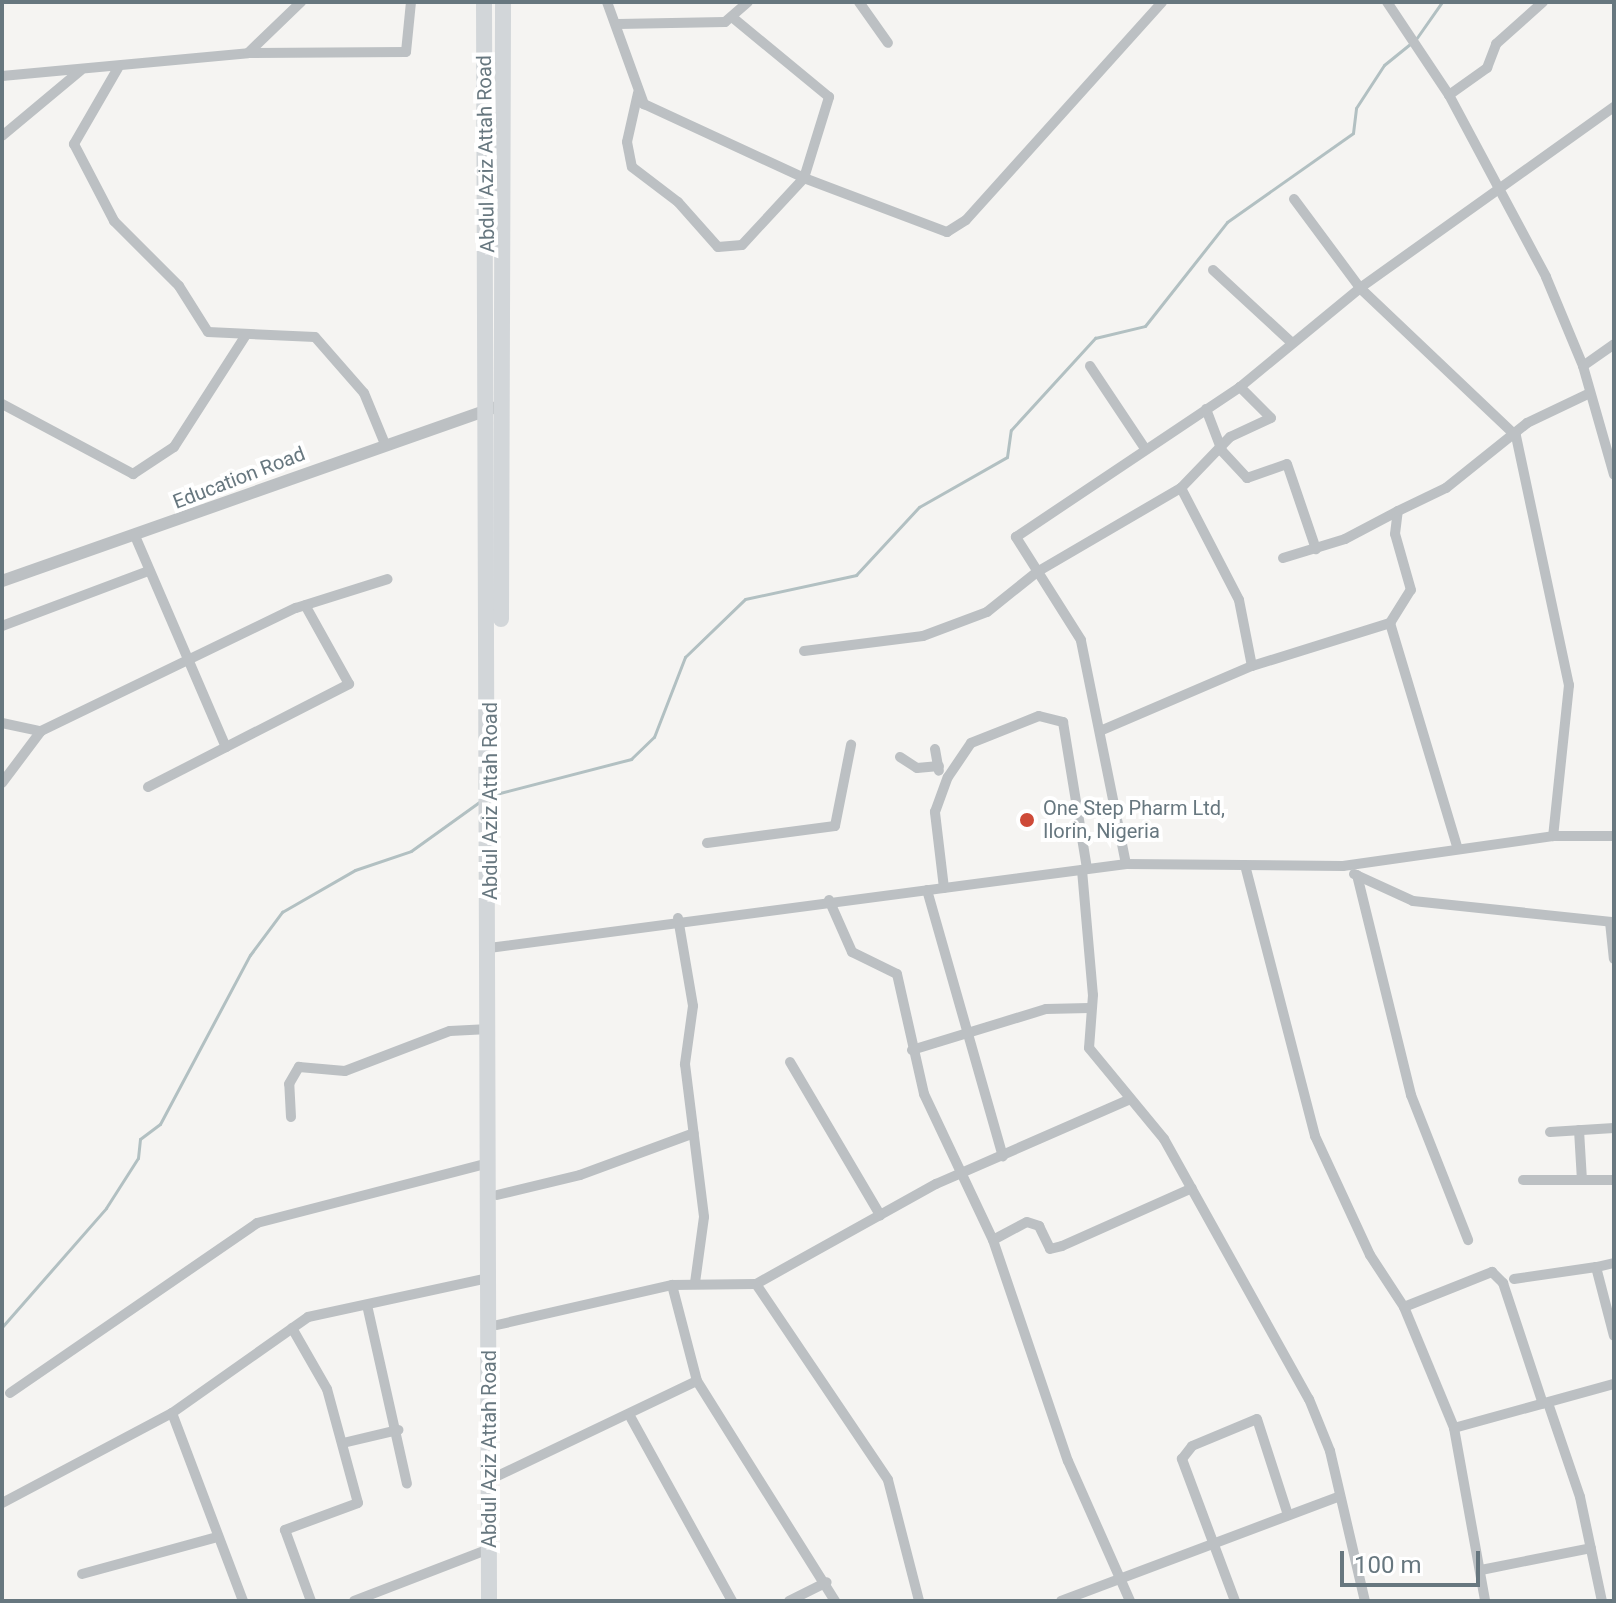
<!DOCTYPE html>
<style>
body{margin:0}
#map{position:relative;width:1616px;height:1603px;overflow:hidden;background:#f5f4f2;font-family:Roboto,sans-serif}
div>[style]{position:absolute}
.stream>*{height:3px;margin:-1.5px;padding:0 1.5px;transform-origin:1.5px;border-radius:1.5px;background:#b2c0c2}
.minor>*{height:10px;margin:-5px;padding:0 5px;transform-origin:5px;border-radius:5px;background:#bcc0c3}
.tertiary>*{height:12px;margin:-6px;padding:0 6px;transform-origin:6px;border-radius:6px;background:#bcc0c3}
.trunk>*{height:16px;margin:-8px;padding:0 8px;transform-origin:8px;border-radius:8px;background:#d2d6d9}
.dots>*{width:22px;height:22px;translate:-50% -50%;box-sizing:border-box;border:4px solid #fff;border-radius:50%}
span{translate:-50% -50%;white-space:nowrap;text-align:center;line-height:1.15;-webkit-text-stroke:8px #fff;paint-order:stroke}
.street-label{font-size:20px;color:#67777f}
.poi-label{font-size:20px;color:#67777f}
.left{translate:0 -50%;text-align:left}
.frame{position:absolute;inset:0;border:4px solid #67777f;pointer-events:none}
.scale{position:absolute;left:1340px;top:1551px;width:140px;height:36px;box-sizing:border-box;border:4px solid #67777f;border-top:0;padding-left:10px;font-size:24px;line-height:28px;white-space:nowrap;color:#67777f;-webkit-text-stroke:6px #fff;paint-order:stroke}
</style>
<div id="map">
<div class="stream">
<div style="left:1416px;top:39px;width:45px;rotate:-54.9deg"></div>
<div style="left:492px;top:795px;width:144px;rotate:-14.5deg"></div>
<div style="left:631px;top:759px;width:32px;rotate:-44deg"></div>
<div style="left:654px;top:737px;width:86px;rotate:-68.8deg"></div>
<div style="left:685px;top:657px;width:83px;rotate:-44deg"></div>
<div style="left:745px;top:599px;width:114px;rotate:-12.2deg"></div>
<div style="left:856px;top:575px;width:93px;rotate:-47.2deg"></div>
<div style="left:919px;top:507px;width:101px;rotate:-29.6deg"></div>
<div style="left:1007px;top:457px;width:27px;rotate:-82deg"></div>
<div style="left:1011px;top:430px;width:125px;rotate:-47.6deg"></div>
<div style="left:1095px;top:338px;width:51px;rotate:-13.5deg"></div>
<div style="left:1145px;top:326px;width:132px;rotate:-51.7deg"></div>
<div style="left:1227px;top:222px;width:154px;rotate:-35.2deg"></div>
<div style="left:1353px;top:133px;width:25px;rotate:-83deg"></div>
<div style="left:1356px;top:108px;width:51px;rotate:-56.9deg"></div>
<div style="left:1384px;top:65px;width:33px;rotate:-39deg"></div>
<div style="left:2px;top:1327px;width:158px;rotate:-48.8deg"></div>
<div style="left:106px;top:1208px;width:59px;rotate:-57.4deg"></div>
<div style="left:138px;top:1158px;width:19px;rotate:-84deg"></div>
<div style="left:140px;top:1139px;width:25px;rotate:-37deg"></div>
<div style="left:160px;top:1124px;width:191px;rotate:-62deg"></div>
<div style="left:250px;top:955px;width:54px;rotate:-53.3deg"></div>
<div style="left:282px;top:912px;width:84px;rotate:-29.9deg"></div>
<div style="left:355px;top:870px;width:59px;rotate:-18.7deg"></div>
<div style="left:411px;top:851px;width:87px;rotate:-35.7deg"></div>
</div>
<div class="minor">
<div style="left:607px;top:2px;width:109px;rotate:70.1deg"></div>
<div style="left:644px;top:104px;width:176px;rotate:24.8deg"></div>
<div style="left:804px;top:178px;width:153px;rotate:20.7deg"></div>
<div style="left:947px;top:232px;width:22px;rotate:-32deg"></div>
<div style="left:966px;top:220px;width:293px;rotate:-48deg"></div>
<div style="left:859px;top:2px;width:50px;rotate:54.7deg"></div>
<div style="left:1387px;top:2px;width:112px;rotate:56.3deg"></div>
<div style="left:1449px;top:95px;width:206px;rotate:61.9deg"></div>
<div style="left:1546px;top:277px;width:96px;rotate:67.4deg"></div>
<div style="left:1583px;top:366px;width:113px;rotate:74.1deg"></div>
<div style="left:618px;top:24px;width:107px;rotate:-1.1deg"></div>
<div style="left:725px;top:22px;width:30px;rotate:-41deg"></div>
<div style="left:248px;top:53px;width:74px;rotate:-43.9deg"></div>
<div style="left:118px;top:68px;width:88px;rotate:120.1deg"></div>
<div style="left:74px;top:144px;width:87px;rotate:62.5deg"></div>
<div style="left:114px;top:221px;width:92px;rotate:45deg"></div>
<div style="left:179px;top:286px;width:54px;rotate:57.8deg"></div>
<div style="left:208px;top:332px;width:107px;rotate:2.7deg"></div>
<div style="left:315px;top:337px;width:74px;rotate:48.8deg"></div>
<div style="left:364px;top:393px;width:55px;rotate:67.6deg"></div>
<div style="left:2px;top:76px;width:247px;rotate:-5.3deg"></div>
<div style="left:248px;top:53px;width:158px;rotate:-0.4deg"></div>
<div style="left:406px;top:52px;width:50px;rotate:-84.3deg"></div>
<div style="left:638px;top:93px;width:50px;rotate:102.7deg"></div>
<div style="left:627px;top:142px;width:25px;rotate:79deg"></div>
<div style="left:632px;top:167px;width:58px;rotate:37.3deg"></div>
<div style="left:678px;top:202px;width:60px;rotate:48.4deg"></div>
<div style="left:718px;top:247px;width:24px;rotate:-5deg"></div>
<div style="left:742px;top:245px;width:91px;rotate:-47.2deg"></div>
<div style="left:804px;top:178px;width:85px;rotate:-72.8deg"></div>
<div style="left:829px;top:97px;width:124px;rotate:-140.5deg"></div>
<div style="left:1449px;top:95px;width:47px;rotate:-35.4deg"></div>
<div style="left:1487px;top:68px;width:26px;rotate:-69deg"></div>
<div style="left:1496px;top:44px;width:63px;rotate:-41.8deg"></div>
<div style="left:2px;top:136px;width:102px;rotate:-39.8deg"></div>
<div style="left:1294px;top:199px;width:111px;rotate:53.4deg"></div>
<div style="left:1360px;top:288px;width:215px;rotate:43.5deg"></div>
<div style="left:1516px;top:436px;width:255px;rotate:78deg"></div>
<div style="left:1569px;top:685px;width:152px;rotate:96deg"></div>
<div style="left:1213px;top:270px;width:105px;rotate:42.7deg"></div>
<div style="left:1090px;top:366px;width:97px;rotate:56.3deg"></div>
<div style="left:1583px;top:366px;width:38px;rotate:-35deg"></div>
<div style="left:2px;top:404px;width:149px;rotate:28.1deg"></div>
<div style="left:133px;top:474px;width:49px;rotate:-33.4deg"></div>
<div style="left:174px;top:447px;width:133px;rotate:-57.3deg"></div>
<div style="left:1206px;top:409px;width:45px;rotate:69.1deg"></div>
<div style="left:1222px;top:451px;width:37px;rotate:47deg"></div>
<div style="left:1247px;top:478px;width:42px;rotate:-19.3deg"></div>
<div style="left:1287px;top:464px;width:90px;rotate:71.2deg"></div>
<div style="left:1181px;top:488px;width:126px;rotate:62.6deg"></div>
<div style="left:1239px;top:600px;width:67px;rotate:78.9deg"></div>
<div style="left:135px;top:536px;width:230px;rotate:66.7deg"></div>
<div style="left:1283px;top:558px;width:65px;rotate:-17deg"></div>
<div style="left:1345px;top:539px;width:60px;rotate:-27.8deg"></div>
<div style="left:1390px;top:623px;width:234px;rotate:73.3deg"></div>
<div style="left:2px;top:626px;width:156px;rotate:-20.6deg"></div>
<div style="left:804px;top:651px;width:120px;rotate:-7.2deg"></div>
<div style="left:923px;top:636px;width:68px;rotate:-20.6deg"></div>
<div style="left:987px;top:612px;width:64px;rotate:-38.7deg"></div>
<div style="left:1037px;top:572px;width:167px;rotate:-30.3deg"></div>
<div style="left:1181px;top:488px;width:71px;rotate:-46.1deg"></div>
<div style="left:1230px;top:437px;width:45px;rotate:-24.9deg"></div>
<div style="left:1271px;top:418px;width:44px;rotate:-135deg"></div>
<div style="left:2px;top:723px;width:40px;rotate:12deg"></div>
<div style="left:1100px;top:731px;width:165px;rotate:-23.2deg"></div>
<div style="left:1252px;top:666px;width:145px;rotate:-17.3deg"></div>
<div style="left:1390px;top:623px;width:39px;rotate:-58deg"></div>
<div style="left:1411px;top:590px;width:58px;rotate:-105.9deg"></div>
<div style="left:1395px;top:534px;width:23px;rotate:-83deg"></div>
<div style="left:1398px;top:511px;width:53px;rotate:-25.6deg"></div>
<div style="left:1446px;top:488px;width:104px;rotate:-38.7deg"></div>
<div style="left:1527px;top:423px;width:68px;rotate:-25.4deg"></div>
<div style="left:935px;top:749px;width:22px;rotate:80deg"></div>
<div style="left:900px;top:757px;width:20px;rotate:33deg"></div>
<div style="left:917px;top:768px;width:22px;rotate:-5deg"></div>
<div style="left:2px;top:783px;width:65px;rotate:-53.1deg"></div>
<div style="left:41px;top:731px;width:283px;rotate:-25.8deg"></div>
<div style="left:296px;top:608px;width:96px;rotate:-17.5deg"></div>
<div style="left:148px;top:787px;width:226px;rotate:-27.1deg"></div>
<div style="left:349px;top:684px;width:90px;rotate:-119.1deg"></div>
<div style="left:707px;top:843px;width:129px;rotate:-7.6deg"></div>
<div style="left:835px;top:826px;width:83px;rotate:-78.8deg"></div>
<div style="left:1126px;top:864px;width:228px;rotate:-101.4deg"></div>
<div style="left:1081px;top:640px;width:122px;rotate:-122.3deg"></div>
<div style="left:1016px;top:537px;width:270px;rotate:-33.8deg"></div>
<div style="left:1240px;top:387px;width:156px;rotate:-39.5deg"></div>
<div style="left:1360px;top:288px;width:312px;rotate:-35.5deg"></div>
<div style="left:1246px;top:869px;width:276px;rotate:75.5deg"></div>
<div style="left:1315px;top:1136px;width:131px;rotate:65.2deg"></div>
<div style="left:1370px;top:1255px;width:62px;rotate:56.8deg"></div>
<div style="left:1404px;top:1307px;width:131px;rotate:67.5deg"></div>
<div style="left:1454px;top:1428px;width:176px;rotate:79.8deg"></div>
<div style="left:1082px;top:870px;width:125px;rotate:85deg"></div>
<div style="left:1093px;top:995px;width:53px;rotate:94.3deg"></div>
<div style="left:1089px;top:1048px;width:118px;rotate:50.5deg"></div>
<div style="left:1164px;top:1139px;width:298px;rotate:60.9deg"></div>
<div style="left:1309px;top:1399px;width:56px;rotate:68deg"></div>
<div style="left:1330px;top:1451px;width:154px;rotate:76.9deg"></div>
<div style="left:1354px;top:874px;width:65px;rotate:24.6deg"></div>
<div style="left:1413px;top:901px;width:202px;rotate:6deg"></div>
<div style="left:1357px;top:875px;width:227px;rotate:76.2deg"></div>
<div style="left:1411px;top:1095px;width:156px;rotate:68.5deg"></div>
<div style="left:944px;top:888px;width:77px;rotate:-96.8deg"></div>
<div style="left:935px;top:812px;width:37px;rotate:-70deg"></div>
<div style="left:948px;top:777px;width:41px;rotate:-55.9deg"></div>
<div style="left:971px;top:743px;width:73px;rotate:-21.7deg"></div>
<div style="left:1039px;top:716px;width:25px;rotate:14deg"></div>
<div style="left:1063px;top:722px;width:149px;rotate:80.7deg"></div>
<div style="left:927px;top:890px;width:277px;rotate:74.1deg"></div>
<div style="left:829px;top:900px;width:57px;rotate:66.1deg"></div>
<div style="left:852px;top:952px;width:50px;rotate:26.1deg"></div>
<div style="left:897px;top:974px;width:123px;rotate:77.3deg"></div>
<div style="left:924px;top:1094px;width:161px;rotate:64.7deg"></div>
<div style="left:993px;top:1240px;width:233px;rotate:71.3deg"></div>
<div style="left:1068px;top:1461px;width:153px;rotate:66.1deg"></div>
<div style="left:678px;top:918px;width:89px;rotate:80.3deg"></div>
<div style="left:693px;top:1006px;width:59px;rotate:97.9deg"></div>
<div style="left:685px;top:1064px;width:154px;rotate:82.9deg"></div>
<div style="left:704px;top:1217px;width:67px;rotate:97.8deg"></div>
<div style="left:1610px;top:922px;width:37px;rotate:84deg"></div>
<div style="left:489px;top:948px;width:643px;rotate:-7.51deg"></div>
<div style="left:1126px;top:864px;width:217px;rotate:0.5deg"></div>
<div style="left:1343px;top:866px;width:212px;rotate:-8.1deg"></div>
<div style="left:1553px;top:836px;width:61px"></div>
<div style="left:912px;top:1050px;width:140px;rotate:-17deg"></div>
<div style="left:1046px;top:1009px;width:43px;rotate:-1.3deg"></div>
<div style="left:790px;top:1062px;width:178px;rotate:59.5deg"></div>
<div style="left:291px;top:1117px;width:33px;rotate:-93deg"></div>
<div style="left:289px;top:1084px;width:20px;rotate:-60deg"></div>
<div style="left:299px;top:1067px;width:46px;rotate:5deg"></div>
<div style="left:345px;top:1071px;width:112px;rotate:-20.9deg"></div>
<div style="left:450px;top:1031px;width:39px;rotate:-3deg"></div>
<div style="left:1579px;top:1130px;width:50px;rotate:86.6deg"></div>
<div style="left:1550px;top:1132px;width:64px;rotate:-3.6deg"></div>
<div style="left:1523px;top:1180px;width:91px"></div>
<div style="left:497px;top:1195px;width:85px;rotate:-13.5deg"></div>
<div style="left:580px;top:1175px;width:121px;rotate:-20.2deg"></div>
<div style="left:993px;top:1240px;width:38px;rotate:-28deg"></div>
<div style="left:1027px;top:1222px;width:13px;rotate:18deg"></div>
<div style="left:1039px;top:1226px;width:25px;rotate:64deg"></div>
<div style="left:1050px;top:1249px;width:12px;rotate:-14deg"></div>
<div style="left:1062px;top:1246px;width:142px;rotate:-24deg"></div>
<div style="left:1614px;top:1263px;width:18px;rotate:167deg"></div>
<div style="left:1596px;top:1267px;width:71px;rotate:75.4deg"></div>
<div style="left:1514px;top:1279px;width:83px;rotate:-8.3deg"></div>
<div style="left:756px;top:1284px;width:236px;rotate:56deg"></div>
<div style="left:888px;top:1480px;width:125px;rotate:75.6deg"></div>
<div style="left:672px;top:1285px;width:99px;rotate:75.4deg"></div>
<div style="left:697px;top:1381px;width:260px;rotate:57.9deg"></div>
<div style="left:367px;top:1305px;width:183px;rotate:77.4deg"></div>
<div style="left:1404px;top:1307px;width:95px;rotate:-21.7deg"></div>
<div style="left:1492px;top:1272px;width:16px;rotate:45deg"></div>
<div style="left:1503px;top:1283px;width:127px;rotate:71.7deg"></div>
<div style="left:497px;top:1325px;width:180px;rotate:-12.9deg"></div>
<div style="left:672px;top:1285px;width:84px;rotate:-0.7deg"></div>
<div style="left:756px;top:1284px;width:206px;rotate:-29.1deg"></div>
<div style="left:936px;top:1184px;width:210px;rotate:-23.6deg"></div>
<div style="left:292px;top:1328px;width:70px;rotate:60.2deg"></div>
<div style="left:327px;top:1389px;width:118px;rotate:74.8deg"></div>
<div style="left:358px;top:1503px;width:78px;rotate:159.7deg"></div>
<div style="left:285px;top:1530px;width:76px;rotate:69.9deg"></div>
<div style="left:10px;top:1393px;width:300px;rotate:-34.5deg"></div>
<div style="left:257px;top:1223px;width:240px;rotate:-14.5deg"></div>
<div style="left:1548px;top:1403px;width:99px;rotate:71.2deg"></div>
<div style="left:1580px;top:1497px;width:106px;rotate:78.1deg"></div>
<div style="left:172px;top:1413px;width:201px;rotate:69.3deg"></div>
<div style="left:631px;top:1418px;width:209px;rotate:61.1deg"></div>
<div style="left:1454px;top:1428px;width:166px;rotate:-15.4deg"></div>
<div style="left:343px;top:1443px;width:57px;rotate:-13.3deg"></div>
<div style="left:489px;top:1480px;width:230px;rotate:-25.5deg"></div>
<div style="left:2px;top:1503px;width:192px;rotate:-27.9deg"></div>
<div style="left:172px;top:1413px;width:166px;rotate:-35.2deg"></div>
<div style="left:308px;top:1317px;width:185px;rotate:-12.2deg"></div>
<div style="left:1481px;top:1570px;width:112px;rotate:-11.3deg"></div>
<div style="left:82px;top:1574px;width:137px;rotate:-15.3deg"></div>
<div style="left:354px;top:1601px;width:145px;rotate:-21.1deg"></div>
<div style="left:789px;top:1601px;width:42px;rotate:-26.6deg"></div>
<div style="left:1061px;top:1601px;width:296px;rotate:-20.6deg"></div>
<div style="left:1235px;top:1601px;width:152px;rotate:-110.5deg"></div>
<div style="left:1182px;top:1459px;width:16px;rotate:-52deg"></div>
<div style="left:1192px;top:1446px;width:70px;rotate:-22.6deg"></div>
<div style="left:1257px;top:1419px;width:101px;rotate:72.1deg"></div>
</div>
<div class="tertiary">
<div style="left:2px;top:581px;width:521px;rotate:-19.41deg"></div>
</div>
<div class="trunk">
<div style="left:484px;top:2px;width:1599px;rotate:89.82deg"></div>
<div style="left:501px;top:619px;width:617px;rotate:-89.81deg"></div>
</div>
<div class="dots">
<div style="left:1027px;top:820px;background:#ce4a38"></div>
</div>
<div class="street-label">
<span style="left:486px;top:154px;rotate:-91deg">Abdul Aziz Attah Road</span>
<span style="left:239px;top:478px;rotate:-21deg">Education Road</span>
<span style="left:490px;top:801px;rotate:-90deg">Abdul Aziz Attah Road</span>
<span style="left:489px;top:1449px;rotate:-90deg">Abdul Aziz Attah Road</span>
</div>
<div class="poi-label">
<span class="left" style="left:1043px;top:820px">One Step Pharm Ltd,<br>Ilorin, Nigeria</span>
</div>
<div class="frame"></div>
<div class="scale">100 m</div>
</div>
